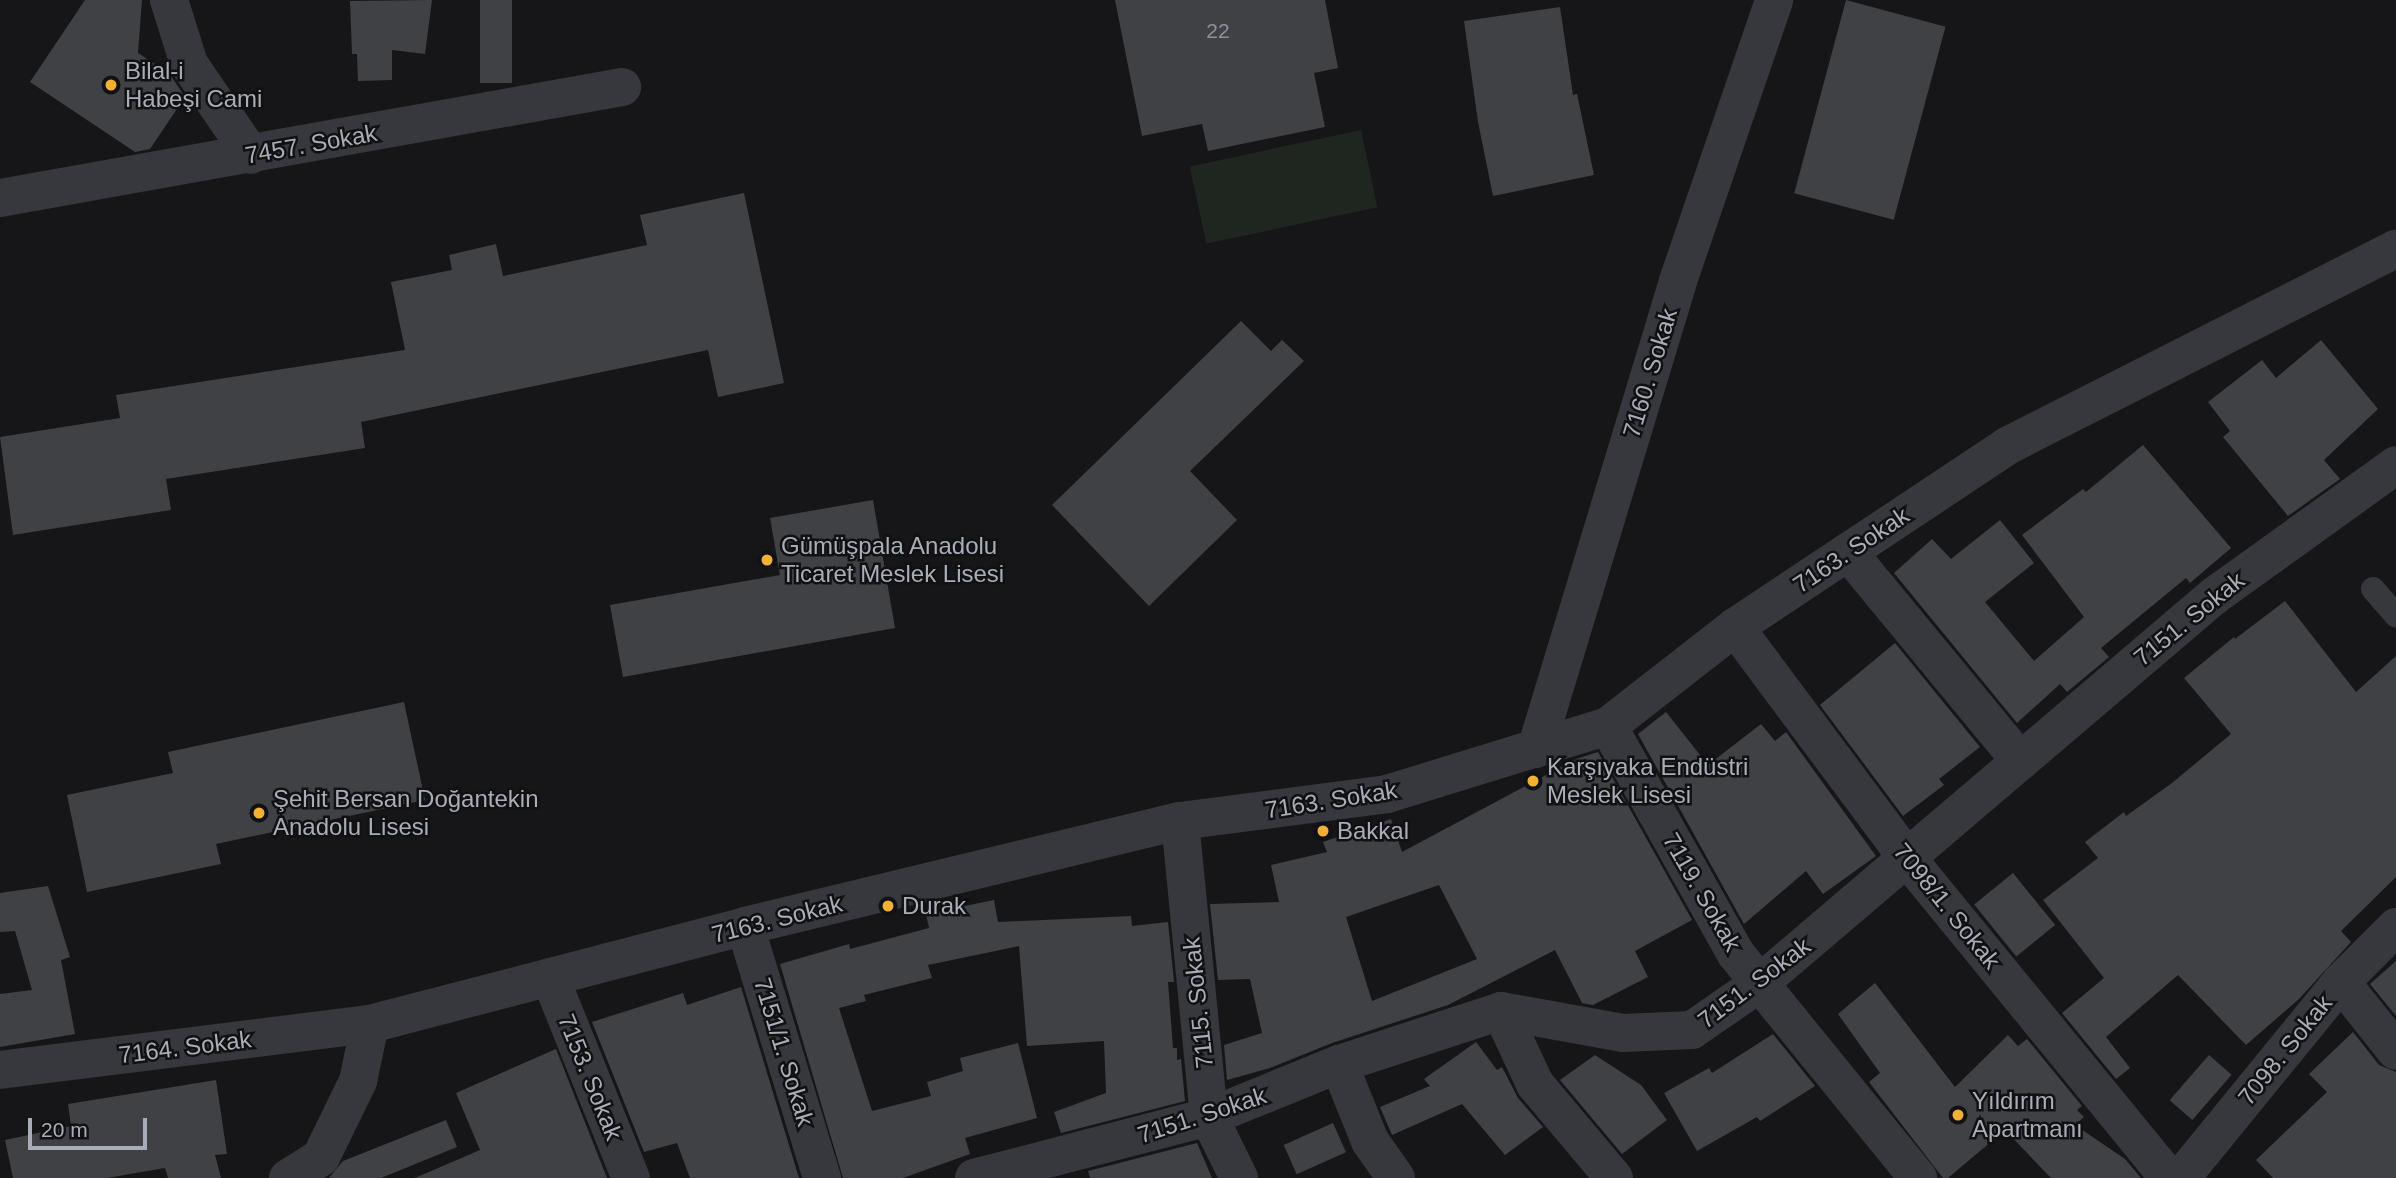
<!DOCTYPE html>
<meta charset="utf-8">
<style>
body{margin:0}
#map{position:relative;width:2396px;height:1178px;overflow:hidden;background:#161618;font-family:Helvetica,sans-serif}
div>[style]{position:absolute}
.green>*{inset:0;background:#1e261f;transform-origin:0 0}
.building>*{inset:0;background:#404145;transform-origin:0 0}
.service>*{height:24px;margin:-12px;padding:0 12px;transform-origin:12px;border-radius:12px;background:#37383d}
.minor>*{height:38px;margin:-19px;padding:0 19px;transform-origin:19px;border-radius:19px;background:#37383d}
.tertiary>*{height:38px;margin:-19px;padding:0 19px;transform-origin:19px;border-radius:19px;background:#37383d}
.dots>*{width:19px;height:19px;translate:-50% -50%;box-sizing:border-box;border:4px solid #111113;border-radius:50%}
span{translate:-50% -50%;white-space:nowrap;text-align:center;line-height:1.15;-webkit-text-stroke:5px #111113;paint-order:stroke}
.number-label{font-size:21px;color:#8e929b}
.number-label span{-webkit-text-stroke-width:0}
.poi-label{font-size:24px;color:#a8adb8}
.left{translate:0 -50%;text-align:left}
.street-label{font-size:24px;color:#a8adb8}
.scale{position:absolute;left:28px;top:1118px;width:119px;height:32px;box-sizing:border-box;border:4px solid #a8adb8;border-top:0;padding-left:9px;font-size:21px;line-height:24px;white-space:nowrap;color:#a8adb8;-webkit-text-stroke:5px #111113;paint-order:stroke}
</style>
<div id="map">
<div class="green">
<div style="left:1361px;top:130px;width:79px;height:175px;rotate:78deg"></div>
</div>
<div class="building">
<div style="clip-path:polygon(85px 0,142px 0,138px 53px,169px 73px,185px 97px,150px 149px,135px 152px,30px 82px)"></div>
<div style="clip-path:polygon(432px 0,425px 54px,392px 50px,392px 80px,358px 81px,357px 54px,352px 54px,350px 1px)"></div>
<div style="left:480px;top:0;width:32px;height:83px"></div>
<div style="clip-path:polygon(1115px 0,1325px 0,1338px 68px,1314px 73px,1325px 127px,1208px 151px,1202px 124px,1142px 136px)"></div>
<div style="left:1846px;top:0;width:103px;height:200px;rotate:15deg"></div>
<div style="clip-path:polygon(1560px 7px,1573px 95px,1577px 94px,1594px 175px,1493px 196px,1478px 122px,1464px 21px)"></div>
<div style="clip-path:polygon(744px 193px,784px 383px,718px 397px,708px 350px,361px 422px,365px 448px,166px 479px,171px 510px,13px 535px,0 437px,120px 418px,116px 395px,405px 350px,391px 282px,452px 270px,449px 255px,496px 244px,503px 276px,647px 245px,640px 215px)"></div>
<div style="clip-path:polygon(1241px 321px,1271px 351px,1282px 340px,1304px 361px,1190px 471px,1237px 520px,1149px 606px,1052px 505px)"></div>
<div style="clip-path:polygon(2321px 340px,2378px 409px,2324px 460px,2340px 479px,2288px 516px,2223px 437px,2230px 431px,2208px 402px,2262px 360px,2276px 378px)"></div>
<div style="clip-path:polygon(2143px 445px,2231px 548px,2190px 583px,2186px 578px,2101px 648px,2109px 657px,2067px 692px,2060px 684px,2017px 723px,1894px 573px,1932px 539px,1951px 559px,2000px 520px,2034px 563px,1985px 602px,2034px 661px,2084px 617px,2022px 535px,2083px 489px,2086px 492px)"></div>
<div style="clip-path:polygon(873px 500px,895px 628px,623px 677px,610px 605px,780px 575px,770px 518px)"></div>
<div style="clip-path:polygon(2285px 601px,2356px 692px,2396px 656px,2396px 877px,2341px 931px,2351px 942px,2299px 999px,2246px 1045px,2178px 975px,2106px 1037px,2130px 1068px,2116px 1079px,2062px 1013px,2104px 978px,2043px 900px,2098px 858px,2085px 842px,2124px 812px,2126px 816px,2172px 783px,2231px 734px,2184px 678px,2234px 637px,2235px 639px)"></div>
<div style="clip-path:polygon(1895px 643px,1980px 747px,1939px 779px,1944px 785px,1903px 816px,1820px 705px)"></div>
<div style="clip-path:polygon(404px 702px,425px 800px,216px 844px,221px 864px,87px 892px,67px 795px,173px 773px,168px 752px)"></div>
<div style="clip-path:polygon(1666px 712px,1708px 765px,1761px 724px,1775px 741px,1786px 732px,1876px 856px,1823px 894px,1806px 871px,1744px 924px,1638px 734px)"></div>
<div style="clip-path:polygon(evenodd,1598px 752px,1692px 920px,1635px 951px,1648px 977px,1593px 1005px,1582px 1003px,1555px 950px,1448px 1005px,1332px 1043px,1270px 1068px,1227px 1080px,1224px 1045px,1262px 1033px,1250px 979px,1218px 980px,1210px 904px,1279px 902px,1271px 865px,1327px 852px,1323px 842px,1391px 819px,1402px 852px,1576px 759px,1598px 752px,1439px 885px,1477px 959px,1372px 1001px,1346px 917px,1439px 885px)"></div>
<div style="left:2013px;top:873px;width:67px;height:50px;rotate:51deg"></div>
<div style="clip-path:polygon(48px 886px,70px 957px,61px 960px,75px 1034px,0 1047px,0 994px,32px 990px,15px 931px,0 932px,0 893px)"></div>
<div style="clip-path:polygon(994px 900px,998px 922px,1131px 916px,1132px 926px,1168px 922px,1174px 982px,1168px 982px,1173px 1048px,1177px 1048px,1177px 1060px,1181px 1059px,1185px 1101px,1061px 1133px,1054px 1112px,1106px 1093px,1104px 1041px,1027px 1046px,1019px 946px,928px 965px,932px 978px,864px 995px,866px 1001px,839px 1008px,872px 1111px,931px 1096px,927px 1082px,963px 1071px,960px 1058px,1018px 1043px,1037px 1118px,965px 1138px,970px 1154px,903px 1178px,843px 1178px,780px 964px,849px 944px,850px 949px,929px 928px,926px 914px)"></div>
<div style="clip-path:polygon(2396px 961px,2396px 1016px,2370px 984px)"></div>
<div style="clip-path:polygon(1875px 983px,1955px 1087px,2008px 1035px,2018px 1046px,2027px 1039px,2082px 1106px,2077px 1110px,2084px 1117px,2075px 1125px,2125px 1159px,2141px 1178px,2051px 1178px,2005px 1130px,1948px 1178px,1943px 1178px,1869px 1082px,1880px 1073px,1838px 1014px)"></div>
<div style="clip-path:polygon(741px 987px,799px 1178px,690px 1178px,677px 1143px,644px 1152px,592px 1022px,683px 993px,687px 1005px)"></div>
<div style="clip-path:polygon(2353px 1032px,2379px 1065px,2396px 1072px,2396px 1178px,2273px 1178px,2256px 1160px,2327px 1092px,2309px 1074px)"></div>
<div style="clip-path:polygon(1773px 1034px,1815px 1086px,1760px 1121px,1757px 1117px,1697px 1151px,1664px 1093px,1709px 1068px,1712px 1073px)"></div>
<div style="clip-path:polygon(1476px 1042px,1497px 1070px,1502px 1067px,1518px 1098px,1543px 1127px,1505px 1155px,1462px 1104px,1392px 1135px,1380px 1107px,1430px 1086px,1424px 1079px)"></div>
<div style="clip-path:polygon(556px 1049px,607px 1178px,415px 1178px,480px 1150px,456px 1093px)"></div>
<div style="clip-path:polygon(1595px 1055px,1641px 1085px,1667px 1120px,1622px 1154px,1560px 1080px)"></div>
<div style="left:2209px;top:1055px;width:30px;height:60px;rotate:41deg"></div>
<div style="clip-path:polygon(216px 1080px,227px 1154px,215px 1155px,221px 1178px,168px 1178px,165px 1168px,107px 1178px,13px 1178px,5px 1140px,71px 1126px,68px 1104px)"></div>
<div style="clip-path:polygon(446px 1120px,457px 1147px,381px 1178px,329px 1178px,343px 1161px)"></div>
<div style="left:1333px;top:1123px;width:32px;height:54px;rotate:66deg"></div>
<div style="clip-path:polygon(1197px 1143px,1212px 1178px,1090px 1178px,1088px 1171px)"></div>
</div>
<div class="service">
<div style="left:2373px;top:589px;width:35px;rotate:49deg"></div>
</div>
<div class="minor">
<div style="left:169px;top:0;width:67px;rotate:72.6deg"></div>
<div style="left:189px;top:64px;width:110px;rotate:55.7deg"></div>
<div style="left:0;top:198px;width:632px;rotate:-10.12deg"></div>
<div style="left:1848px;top:552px;width:271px;rotate:50.5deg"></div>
<div style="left:1735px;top:627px;width:288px;rotate:53.3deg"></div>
<div style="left:1907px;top:858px;width:414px;rotate:50.7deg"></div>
<div style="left:1608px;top:726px;width:261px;rotate:60.7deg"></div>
<div style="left:1736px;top:954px;width:289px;rotate:50.9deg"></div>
<div style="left:1536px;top:749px;width:489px;rotate:-73.1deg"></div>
<div style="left:1678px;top:281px;width:297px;rotate:-71.1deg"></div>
<div style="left:1180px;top:821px;width:297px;rotate:84.4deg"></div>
<div style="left:1209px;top:1117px;width:68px;rotate:63.8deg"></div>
<div style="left:745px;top:926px;width:264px;rotate:73deg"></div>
<div style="left:550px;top:977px;width:217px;rotate:68.1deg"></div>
<div style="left:2341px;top:982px;width:88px;rotate:51.4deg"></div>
<div style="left:1501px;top:1011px;width:81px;rotate:65deg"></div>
<div style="left:1535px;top:1084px;width:123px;rotate:50deg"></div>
<div style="left:1339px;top:1064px;width:83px;rotate:68.1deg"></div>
<div style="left:1370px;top:1141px;width:45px;rotate:54.9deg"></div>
<div style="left:288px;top:1178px;width:39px;rotate:-32deg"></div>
<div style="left:321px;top:1157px;width:85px;rotate:-64deg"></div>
<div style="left:358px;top:1081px;width:58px;rotate:-78.1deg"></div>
<div style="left:974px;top:1178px;width:243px;rotate:-14.6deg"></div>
<div style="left:1209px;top:1117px;width:140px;rotate:-22.2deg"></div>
<div style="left:1339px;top:1064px;width:170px;rotate:-18.1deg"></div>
<div style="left:1501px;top:1011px;width:124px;rotate:10.2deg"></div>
<div style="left:1623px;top:1033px;width:69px;rotate:-2.5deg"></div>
<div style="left:1692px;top:1030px;width:83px;rotate:-34.7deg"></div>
<div style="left:1760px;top:983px;width:597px;rotate:-40.45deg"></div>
<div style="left:2214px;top:596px;width:224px;rotate:-35.7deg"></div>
<div style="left:2181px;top:1178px;width:253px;rotate:-50.8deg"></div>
<div style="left:2341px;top:982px;width:78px;rotate:-45deg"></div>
</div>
<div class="tertiary">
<div style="left:0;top:1070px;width:373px;rotate:-7.1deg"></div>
<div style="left:370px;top:1024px;width:388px;rotate:-14.6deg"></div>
<div style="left:745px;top:926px;width:447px;rotate:-13.6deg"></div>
<div style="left:1180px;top:821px;width:209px;rotate:-7.4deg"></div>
<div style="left:1387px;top:794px;width:231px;rotate:-17.1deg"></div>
<div style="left:1608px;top:726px;width:161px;rotate:-37.9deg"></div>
<div style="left:1735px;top:627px;width:327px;rotate:-33.6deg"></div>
<div style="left:2007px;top:446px;width:436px;rotate:-26.9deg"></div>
</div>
<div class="dots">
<div style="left:111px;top:85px;background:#f2b134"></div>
<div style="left:767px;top:560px;background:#f2b134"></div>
<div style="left:1533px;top:781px;background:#f2b134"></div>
<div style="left:259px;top:813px;background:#f2b134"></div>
<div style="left:1323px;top:831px;background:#f2b134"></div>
<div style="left:888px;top:906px;background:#f2b134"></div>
<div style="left:1958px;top:1115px;background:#f2b134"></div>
</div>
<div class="number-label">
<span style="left:1218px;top:31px">22</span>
</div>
<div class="poi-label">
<span class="left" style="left:125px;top:85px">Bilal-i<br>Habeşi Cami</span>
<span class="left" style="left:781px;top:560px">Gümüşpala Anadolu<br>Ticaret Meslek Lisesi</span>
<span class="left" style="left:1547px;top:781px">Karşıyaka Endüstri<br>Meslek Lisesi</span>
<span class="left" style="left:273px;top:813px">Şehit Bersan Doğantekin<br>Anadolu Lisesi</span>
<span class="left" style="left:1337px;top:831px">Bakkal</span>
<span class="left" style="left:902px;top:906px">Durak</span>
<span class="left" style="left:1972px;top:1115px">Yıldırım<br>Apartmanı</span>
</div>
<div class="street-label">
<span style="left:311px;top:144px;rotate:-10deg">7457. Sokak</span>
<span style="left:1650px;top:373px;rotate:-73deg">7160. Sokak</span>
<span style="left:1851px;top:550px;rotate:-34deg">7163. Sokak</span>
<span style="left:2189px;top:619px;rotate:-39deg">7151. Sokak</span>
<span style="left:1331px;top:800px;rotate:-9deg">7163. Sokak</span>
<span style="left:1702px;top:892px;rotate:60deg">7119. Sokak</span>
<span style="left:1947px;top:906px;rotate:51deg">7098/1. Sokak</span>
<span style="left:777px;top:919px;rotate:-14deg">7163. Sokak</span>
<span style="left:1754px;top:983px;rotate:-37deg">7151. Sokak</span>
<span style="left:1198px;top:1003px;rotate:-96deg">7115. Sokak</span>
<span style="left:185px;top:1047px;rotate:-7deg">7164. Sokak</span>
<span style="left:2285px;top:1050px;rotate:-51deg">7098. Sokak</span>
<span style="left:784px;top:1052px;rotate:73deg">7151/1. Sokak</span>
<span style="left:590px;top:1077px;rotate:68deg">7153. Sokak</span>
<span style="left:1202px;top:1115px;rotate:-18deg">7151. Sokak</span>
</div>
<div class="scale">20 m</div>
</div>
